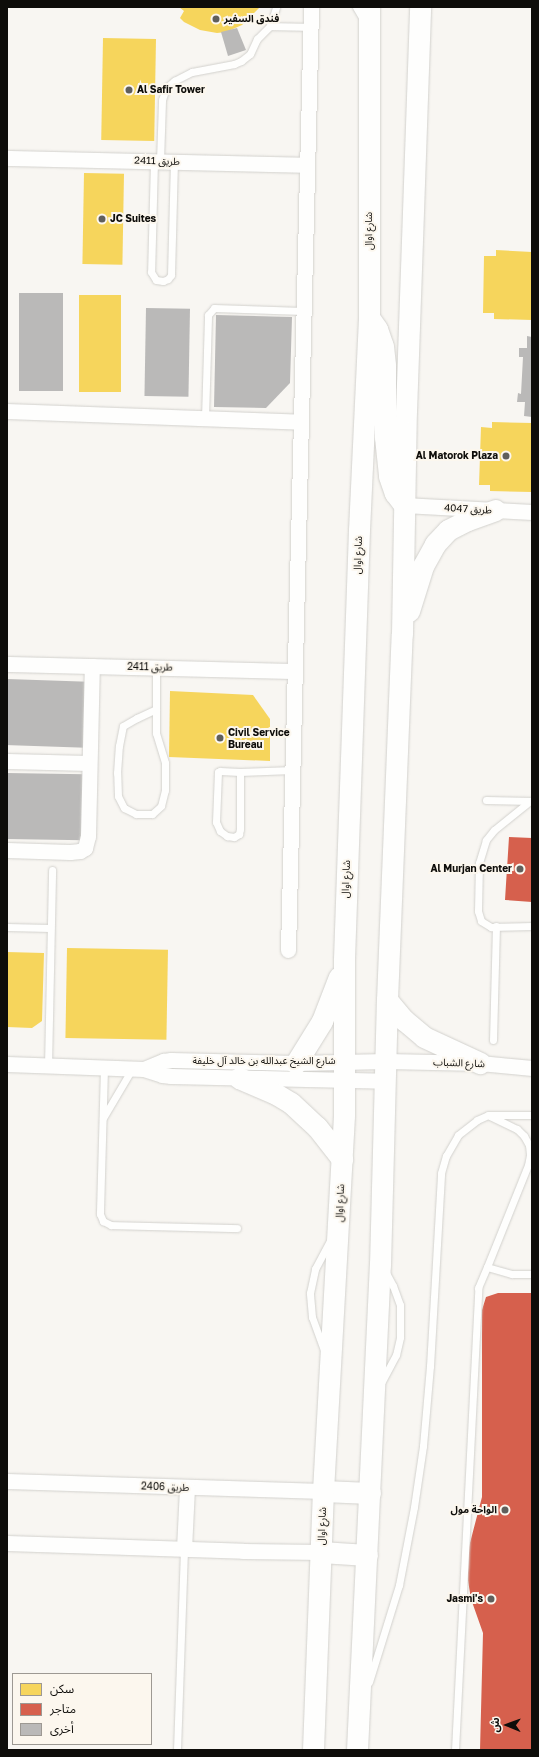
<!DOCTYPE html>
<meta charset="utf-8">
<style>
body{margin:0}
#map{position:relative;width:539px;height:1757px;overflow:hidden;background:#f8f6f2;font-family:"Golos Text","Noto Sans Arabic",sans-serif}
div>[style]{position:absolute}
.homes>*{inset:0;background:#f6d55c;transform-origin:0 0}
.shops>*{inset:0;background:#d6604d}
.building>*{inset:0;background:#bab9b8;transform-origin:0 0}
.roads{filter:drop-shadow(0 0 1px #d2d1cd) drop-shadow(0 0 1px #d2d1cd)}
.service>*{height:7px;margin:-3.5px;padding:0 3.5px;transform-origin:3.5px;border-radius:3.5px;background:#fefefd}
.minor>*{height:15px;margin:-7.5px;padding:0 7.5px;transform-origin:7.5px;border-radius:7.5px;background:#fefefd}
.secondary>*{height:21px;margin:-10.5px;padding:0 10.5px;transform-origin:10.5px;border-radius:10.5px;background:#fefefd}
.dots>*{width:11px;height:11px;translate:-50% -50%;box-sizing:border-box;border:2px solid #fcf7ee;border-radius:50%}
span{translate:-50% -50%;white-space:nowrap;text-align:center;line-height:1.15;-webkit-text-stroke:4px #fcf7ee;paint-order:stroke}
.poi-label{font-size:10px;color:#0e0d0a;font-weight:700}
.left{translate:0 -50%;text-align:left}
.right{translate:-100% -50%;text-align:right}
.street-label{font-size:10px;color:#0e0d0a}
.frame{position:absolute;inset:0;border:8px solid #0e0d0a;pointer-events:none}
.legend{position:absolute;left:12px;top:1673px;width:140px;height:72px;box-sizing:border-box;background:#fcf7ee;border:1px solid #9d9993;margin:0;padding:5px 7px;list-style:none;font-size:12px;color:#0e0d0a}
.legend li{display:flex;align-items:center;gap:8px;height:20px}
.legend b{width:20px;border:1px solid #9d9993}
.north{position:absolute;left:487px;top:1705px;width:40px;height:40px;-webkit-text-stroke:3px #fcf7ee;paint-order:stroke;rotate:271deg;font-size:11px;font-weight:700;line-height:16px;text-align:center;color:#0e0d0a}
.north::after{content:'';display:block;margin:auto;width:14px;height:18px;background:#0e0d0a;clip-path:polygon(50% 0,100% 100%,50% 72%,0 100%)}
</style>
<div id="map">
<div class="homes">
<div style="clip-path:polygon(179px 7px,260px 7px,242px 25px,226px 32px,217px 33px,200px 30px,184px 22px,180px 18px,184px 11px)"></div>
<div style="left:103px;top:38px;width:53px;height:102px;rotate:1deg"></div>
<div style="left:84px;top:173px;width:40px;height:91px;rotate:1deg"></div>
<div style="clip-path:polygon(496px 250px,532px 252px,532px 320px,494px 319px,494px 313px,483px 313px,484px 256px,496px 256px)"></div>
<div style="left:79px;top:295px;width:42px;height:97px"></div>
<div style="clip-path:polygon(492px 422px,532px 423px,532px 492px,490px 491px,490px 485px,479px 485px,481px 427px,492px 428px)"></div>
<div style="clip-path:polygon(170px 691px,253px 695px,270px 719px,270px 761px,169px 757px)"></div>
<div style="left:67px;top:948px;width:101px;height:90px;rotate:1deg"></div>
<div style="clip-path:polygon(7px 952px,44px 953px,42px 1021px,32px 1028px,7px 1027px)"></div>
</div>
<div class="shops">
<div style="clip-path:polygon(509px 837px,532px 838px,532px 902px,505px 900px)"></div>
<div style="clip-path:polygon(498px 1293px,532px 1293px,532px 1750px,480px 1750px,483px 1633px,471px 1599px,465px 1562px,482px 1497px,482px 1310px,486px 1297px)"></div>
</div>
<div class="building">
<div style="clip-path:polygon(237px 28px,246px 50px,228px 56px,221px 32px)"></div>
<div style="left:19px;top:293px;width:44px;height:98px"></div>
<div style="left:146px;top:308px;width:44px;height:88px;rotate:1deg"></div>
<div style="clip-path:polygon(216px 315px,292px 317px,290px 383px,266px 408px,214px 407px)"></div>
<div style="clip-path:polygon(527px 336px,532px 337px,532px 417px,524px 416px,525px 402px,517px 402px,518px 393px,521px 394px,523px 357px,519px 357px,519px 348px,527px 348px)"></div>
<div style="left:7px;top:679px;width:81px;height:66px;rotate:2deg"></div>
<div style="left:7px;top:773px;width:78px;height:66px;rotate:1deg"></div>
</div>
<div class="roads">
<div class="service">
<div style="left:356px;top:7px;width:14px;rotate:60deg"></div>
<div style="left:270px;top:26px;width:20px;rotate:-72deg"></div>
<div style="left:154px;top:161px;width:111px;rotate:91.5deg"></div>
<div style="left:151px;top:272px;width:9px;rotate:58deg"></div>
<div style="left:156px;top:280px;width:7px;rotate:8deg"></div>
<div style="left:163px;top:281px;width:5px;rotate:-22deg"></div>
<div style="left:168px;top:279px;width:5px;rotate:-53deg"></div>
<div style="left:171px;top:275px;width:113px;rotate:-88.5deg"></div>
<div style="left:160px;top:161px;width:61px;rotate:-88.1deg"></div>
<div style="left:162px;top:100px;width:13px;rotate:-72deg"></div>
<div style="left:166px;top:88px;width:11px;rotate:-41deg"></div>
<div style="left:174px;top:81px;width:20px;rotate:-27deg"></div>
<div style="left:192px;top:72px;width:43px;rotate:-10.8deg"></div>
<div style="left:234px;top:64px;width:8px;rotate:-23deg"></div>
<div style="left:241px;top:61px;width:11px;rotate:-38deg"></div>
<div style="left:250px;top:54px;width:17px;rotate:-65deg"></div>
<div style="left:257px;top:39px;width:18px;rotate:-45deg"></div>
<div style="left:270px;top:26px;width:41px;rotate:1.4deg"></div>
<div style="left:205px;top:418px;width:103px;rotate:-88.3deg"></div>
<div style="left:208px;top:315px;width:9px;rotate:-49deg"></div>
<div style="left:214px;top:308px;width:89px;rotate:1.9deg"></div>
<div style="left:156px;top:667px;width:66px;rotate:90deg"></div>
<div style="left:156px;top:733px;width:31px;rotate:73deg"></div>
<div style="left:165px;top:763px;width:27px;rotate:90deg"></div>
<div style="left:165px;top:790px;width:16px;rotate:104deg"></div>
<div style="left:161px;top:806px;width:12px;rotate:138deg"></div>
<div style="left:152px;top:814px;width:16px;rotate:180deg"></div>
<div style="left:136px;top:814px;width:13px;rotate:-153deg"></div>
<div style="left:124px;top:808px;width:13px;rotate:-117deg"></div>
<div style="left:118px;top:796px;width:23px;rotate:-92deg"></div>
<div style="left:117px;top:773px;width:27px;rotate:-86deg"></div>
<div style="left:119px;top:746px;width:20px;rotate:-79deg"></div>
<div style="left:123px;top:726px;width:16px;rotate:-30deg"></div>
<div style="left:137px;top:718px;width:21px;rotate:-25deg"></div>
<div style="left:240px;top:772px;width:20px;rotate:-177deg"></div>
<div style="left:220px;top:771px;width:2px;rotate:153deg"></div>
<div style="left:218px;top:772px;width:50px;rotate:92.3deg"></div>
<div style="left:216px;top:822px;width:10px;rotate:66deg"></div>
<div style="left:220px;top:831px;width:9px;rotate:36deg"></div>
<div style="left:227px;top:836px;width:7px;rotate:8deg"></div>
<div style="left:234px;top:837px;width:6px;rotate:-31deg"></div>
<div style="left:239px;top:834px;width:5px;rotate:-79deg"></div>
<div style="left:240px;top:829px;width:57px;rotate:-90deg"></div>
<div style="left:240px;top:772px;width:52px;rotate:-2.2deg"></div>
<div style="left:486px;top:800px;width:46px;rotate:1.2deg"></div>
<div style="left:530px;top:801px;width:46px;rotate:141.1deg"></div>
<div style="left:494px;top:830px;width:13px;rotate:129deg"></div>
<div style="left:486px;top:840px;width:24px;rotate:107deg"></div>
<div style="left:479px;top:863px;width:48px;rotate:91.2deg"></div>
<div style="left:478px;top:911px;width:10px;rotate:73deg"></div>
<div style="left:481px;top:921px;width:12px;rotate:31deg"></div>
<div style="left:491px;top:927px;width:41px;rotate:-1.4deg"></div>
<div style="left:7px;top:927px;width:43px;rotate:1.3deg"></div>
<div style="left:493px;top:1040px;width:114px;rotate:-88.5deg"></div>
<div style="left:48px;top:1066px;width:196px;rotate:-88.8deg"></div>
<div style="left:104px;top:1068px;width:146px;rotate:91.6deg"></div>
<div style="left:100px;top:1214px;width:8px;rotate:67deg"></div>
<div style="left:103px;top:1221px;width:9px;rotate:27deg"></div>
<div style="left:111px;top:1225px;width:126px;rotate:1.4deg"></div>
<div style="left:490px;top:1116px;width:30px;rotate:26deg"></div>
<div style="left:517px;top:1129px;width:10px;rotate:45deg"></div>
<div style="left:524px;top:1136px;width:10px;rotate:61deg"></div>
<div style="left:529px;top:1145px;width:10px;rotate:84deg"></div>
<div style="left:530px;top:1155px;width:10px;rotate:101deg"></div>
<div style="left:528px;top:1165px;width:110px;rotate:111.9deg"></div>
<div style="left:487px;top:1267px;width:26px;rotate:16deg"></div>
<div style="left:512px;top:1274px;width:20px"></div>
<div style="left:103px;top:1118px;width:57px;rotate:-59.4deg"></div>
<div style="left:324px;top:1350px;width:35px;rotate:-110deg"></div>
<div style="left:312px;top:1317px;width:24px;rotate:-95deg"></div>
<div style="left:310px;top:1293px;width:25px;rotate:-78deg"></div>
<div style="left:315px;top:1269px;width:32px;rotate:-62deg"></div>
<div style="left:381px;top:1383px;width:32px;rotate:-62deg"></div>
<div style="left:396px;top:1355px;width:18px;rotate:-77deg"></div>
<div style="left:400px;top:1337px;width:32px;rotate:-90deg"></div>
<div style="left:400px;top:1305px;width:20px;rotate:-110deg"></div>
<div style="left:393px;top:1286px;width:17px;rotate:-118deg"></div>
<div style="left:369px;top:1682px;width:102px;rotate:-72.8deg"></div>
<div style="left:399px;top:1585px;width:79px;rotate:-79.1deg"></div>
<div style="left:414px;top:1507px;width:62px;rotate:-81.6deg"></div>
<div style="left:423px;top:1446px;width:80px;rotate:-85deg"></div>
<div style="left:430px;top:1366px;width:193px;rotate:-86.7deg"></div>
<div style="left:441px;top:1173px;width:18px;rotate:-74deg"></div>
<div style="left:446px;top:1156px;width:24px;rotate:-60deg"></div>
<div style="left:458px;top:1135px;width:24px;rotate:-38deg"></div>
<div style="left:477px;top:1120px;width:12px;rotate:-24deg"></div>
<div style="left:488px;top:1115px;width:44px"></div>
<div style="left:177px;top:1750px;width:201px;rotate:-88deg"></div>
<div style="left:455px;top:1750px;width:463px;rotate:-87.1deg"></div>
<div style="left:478px;top:1288px;width:23px;rotate:-67deg"></div>
</div>
<div class="minor">
<div style="left:7px;top:158px;width:299px;rotate:1.3deg"></div>
<div style="left:7px;top:411px;width:294px;rotate:2.1deg"></div>
<div style="left:404px;top:505px;width:128px;rotate:3.1deg"></div>
<div style="left:7px;top:664px;width:287px;rotate:1.4deg"></div>
<div style="left:7px;top:761px;width:82px;rotate:1.4deg"></div>
<div style="left:7px;top:850px;width:63px;rotate:1.8deg"></div>
<div style="left:70px;top:852px;width:10px;rotate:-6deg"></div>
<div style="left:80px;top:851px;width:6px;rotate:-31deg"></div>
<div style="left:85px;top:848px;width:12px;rotate:-76deg"></div>
<div style="left:88px;top:836px;width:170px;rotate:-88.7deg"></div>
<div style="left:288px;top:950px;width:943px;rotate:-88.6deg"></div>
<div style="left:7px;top:1064px;width:137px;rotate:2.1deg"></div>
<div style="left:144px;top:1069px;width:19px;rotate:18deg"></div>
<div style="left:162px;top:1075px;width:9px;rotate:6deg"></div>
<div style="left:171px;top:1076px;width:214px;rotate:1.3deg"></div>
<div style="left:144px;top:1069px;width:21px;rotate:-23deg"></div>
<div style="left:163px;top:1061px;width:8px;rotate:-7deg"></div>
<div style="left:171px;top:1060px;width:125px;rotate:1.4deg"></div>
<div style="left:296px;top:1063px;width:90px;rotate:-1.3deg"></div>
<div style="left:386px;top:1061px;width:94px;rotate:1.2deg"></div>
<div style="left:480px;top:1063px;width:52px;rotate:5.5deg"></div>
<div style="left:7px;top:1481px;width:316px;rotate:1.8deg"></div>
<div style="left:7px;top:1543px;width:236px;rotate:1.9deg"></div>
<div style="left:243px;top:1551px;width:78px;rotate:0.7deg"></div>
<div style="left:184px;top:1549px;width:61px;rotate:-87.2deg"></div>
</div>
<div class="secondary">
<div style="left:370px;top:319px;width:12px;rotate:55deg"></div>
<div style="left:377px;top:329px;width:18px;rotate:71deg"></div>
<div style="left:383px;top:346px;width:19px;rotate:84deg"></div>
<div style="left:385px;top:365px;width:72px;rotate:90deg"></div>
<div style="left:385px;top:437px;width:39px;rotate:84deg"></div>
<div style="left:389px;top:476px;width:18px;rotate:71deg"></div>
<div style="left:395px;top:493px;width:15px;rotate:53deg"></div>
<div style="left:409px;top:611px;width:47px;rotate:-72.7deg"></div>
<div style="left:423px;top:566px;width:25px;rotate:-61deg"></div>
<div style="left:435px;top:544px;width:19px;rotate:-47deg"></div>
<div style="left:448px;top:530px;width:22px;rotate:-27deg"></div>
<div style="left:468px;top:520px;width:29px;rotate:-20deg"></div>
<div style="left:387px;top:1000px;width:26px;rotate:50deg"></div>
<div style="left:404px;top:1020px;width:26px;rotate:40deg"></div>
<div style="left:424px;top:1037px;width:62px;rotate:24.9deg"></div>
<div style="left:296px;top:1063px;width:49px;rotate:-58.2deg"></div>
<div style="left:322px;top:1021px;width:47px;rotate:-68.9deg"></div>
<div style="left:239px;top:1078px;width:40px;rotate:23.4deg"></div>
<div style="left:276px;top:1094px;width:17px;rotate:31deg"></div>
<div style="left:291px;top:1103px;width:35px;rotate:43deg"></div>
<div style="left:317px;top:1127px;width:41px;rotate:52deg"></div>
<div style="left:323px;top:1491px;width:47px;rotate:2.4deg"></div>
<div style="left:321px;top:1552px;width:46px;rotate:3.7deg"></div>
<div style="left:313px;top:1750px;width:259px;rotate:-87.8deg"></div>
<div style="left:323px;top:1491px;width:377px;rotate:-86.8deg"></div>
<div style="left:344px;top:1115px;width:156px;rotate:-90deg"></div>
<div style="left:344px;top:959px;width:429px;rotate:-88deg"></div>
<div style="left:359px;top:530px;width:213px;rotate:-87.3deg"></div>
<div style="left:369px;top:317px;width:310px;rotate:-90deg"></div>
<div style="left:357px;top:1750px;width:486px;rotate:-87.3deg"></div>
<div style="left:380px;top:1265px;width:265px;rotate:-88.5deg"></div>
<div style="left:387px;top:1000px;width:366px;rotate:-87.7deg"></div>
<div style="left:402px;top:634px;width:222px;rotate:-89deg"></div>
<div style="left:406px;top:412px;width:405px;rotate:-88deg"></div>
</div>
</div>
<div class="dots">
<div style="left:216px;top:19px;background:#605f5b"></div>
<div style="left:129px;top:90px;background:#605f5b"></div>
<div style="left:102px;top:219px;background:#605f5b"></div>
<div style="left:506px;top:456px;background:#605f5b"></div>
<div style="left:220px;top:738px;background:#605f5b"></div>
<div style="left:520px;top:869px;background:#605f5b"></div>
<div style="left:505px;top:1510px;background:#605f5b"></div>
<div style="left:491px;top:1599px;background:#605f5b"></div>
</div>
<div class="poi-label">
<span class="left" style="left:224px;top:19px">فندق السفير</span>
<span class="left" style="left:137px;top:90px">Al Safir Tower</span>
<span class="left" style="left:110px;top:219px">JC Suites</span>
<span class="right" style="left:498px;top:456px">Al Matorok Plaza</span>
<span class="left" style="left:228px;top:738px">Civil Service<br>Bureau</span>
<span class="right" style="left:512px;top:869px">Al Murjan Center</span>
<span class="right" style="left:497px;top:1510px">الواحة مول</span>
<span class="right" style="left:483px;top:1599px">Jasmi's</span>
</div>
<div class="street-label">
<span style="left:157px;top:161px;rotate:2deg">طريق 2411</span>
<span style="left:369px;top:231px;rotate:-90deg">شارع اوال</span>
<span style="left:468px;top:509px;rotate:3deg">طريق 4047</span>
<span style="left:358px;top:555px;rotate:-88deg">شارع اوال</span>
<span style="left:150px;top:667px;rotate:1deg">طريق 2411</span>
<span style="left:346px;top:879px;rotate:-88deg">شارع اوال</span>
<span style="left:264px;top:1061px">شارع الشيخ عبدالله بن خالد آل خليفة</span>
<span style="left:459px;top:1063px;rotate:2deg">شارع الشباب</span>
<span style="left:340px;top:1203px;rotate:-87deg">شارع اوال</span>
<span style="left:165px;top:1487px;rotate:2deg">طريق 2406</span>
<span style="left:322px;top:1526px;rotate:-88deg">شارع اوال</span>
</div>
<div class="frame"></div>
<ul class="legend">
<li><b style="height:11px;background:#f6d55c"></b>سكن</li>
<li><b style="height:11px;background:#d6604d"></b>متاجر</li>
<li><b style="height:11px;background:#bab9b8"></b>أخرى</li>
</ul>
<div class="north">ش</div>
</div>
